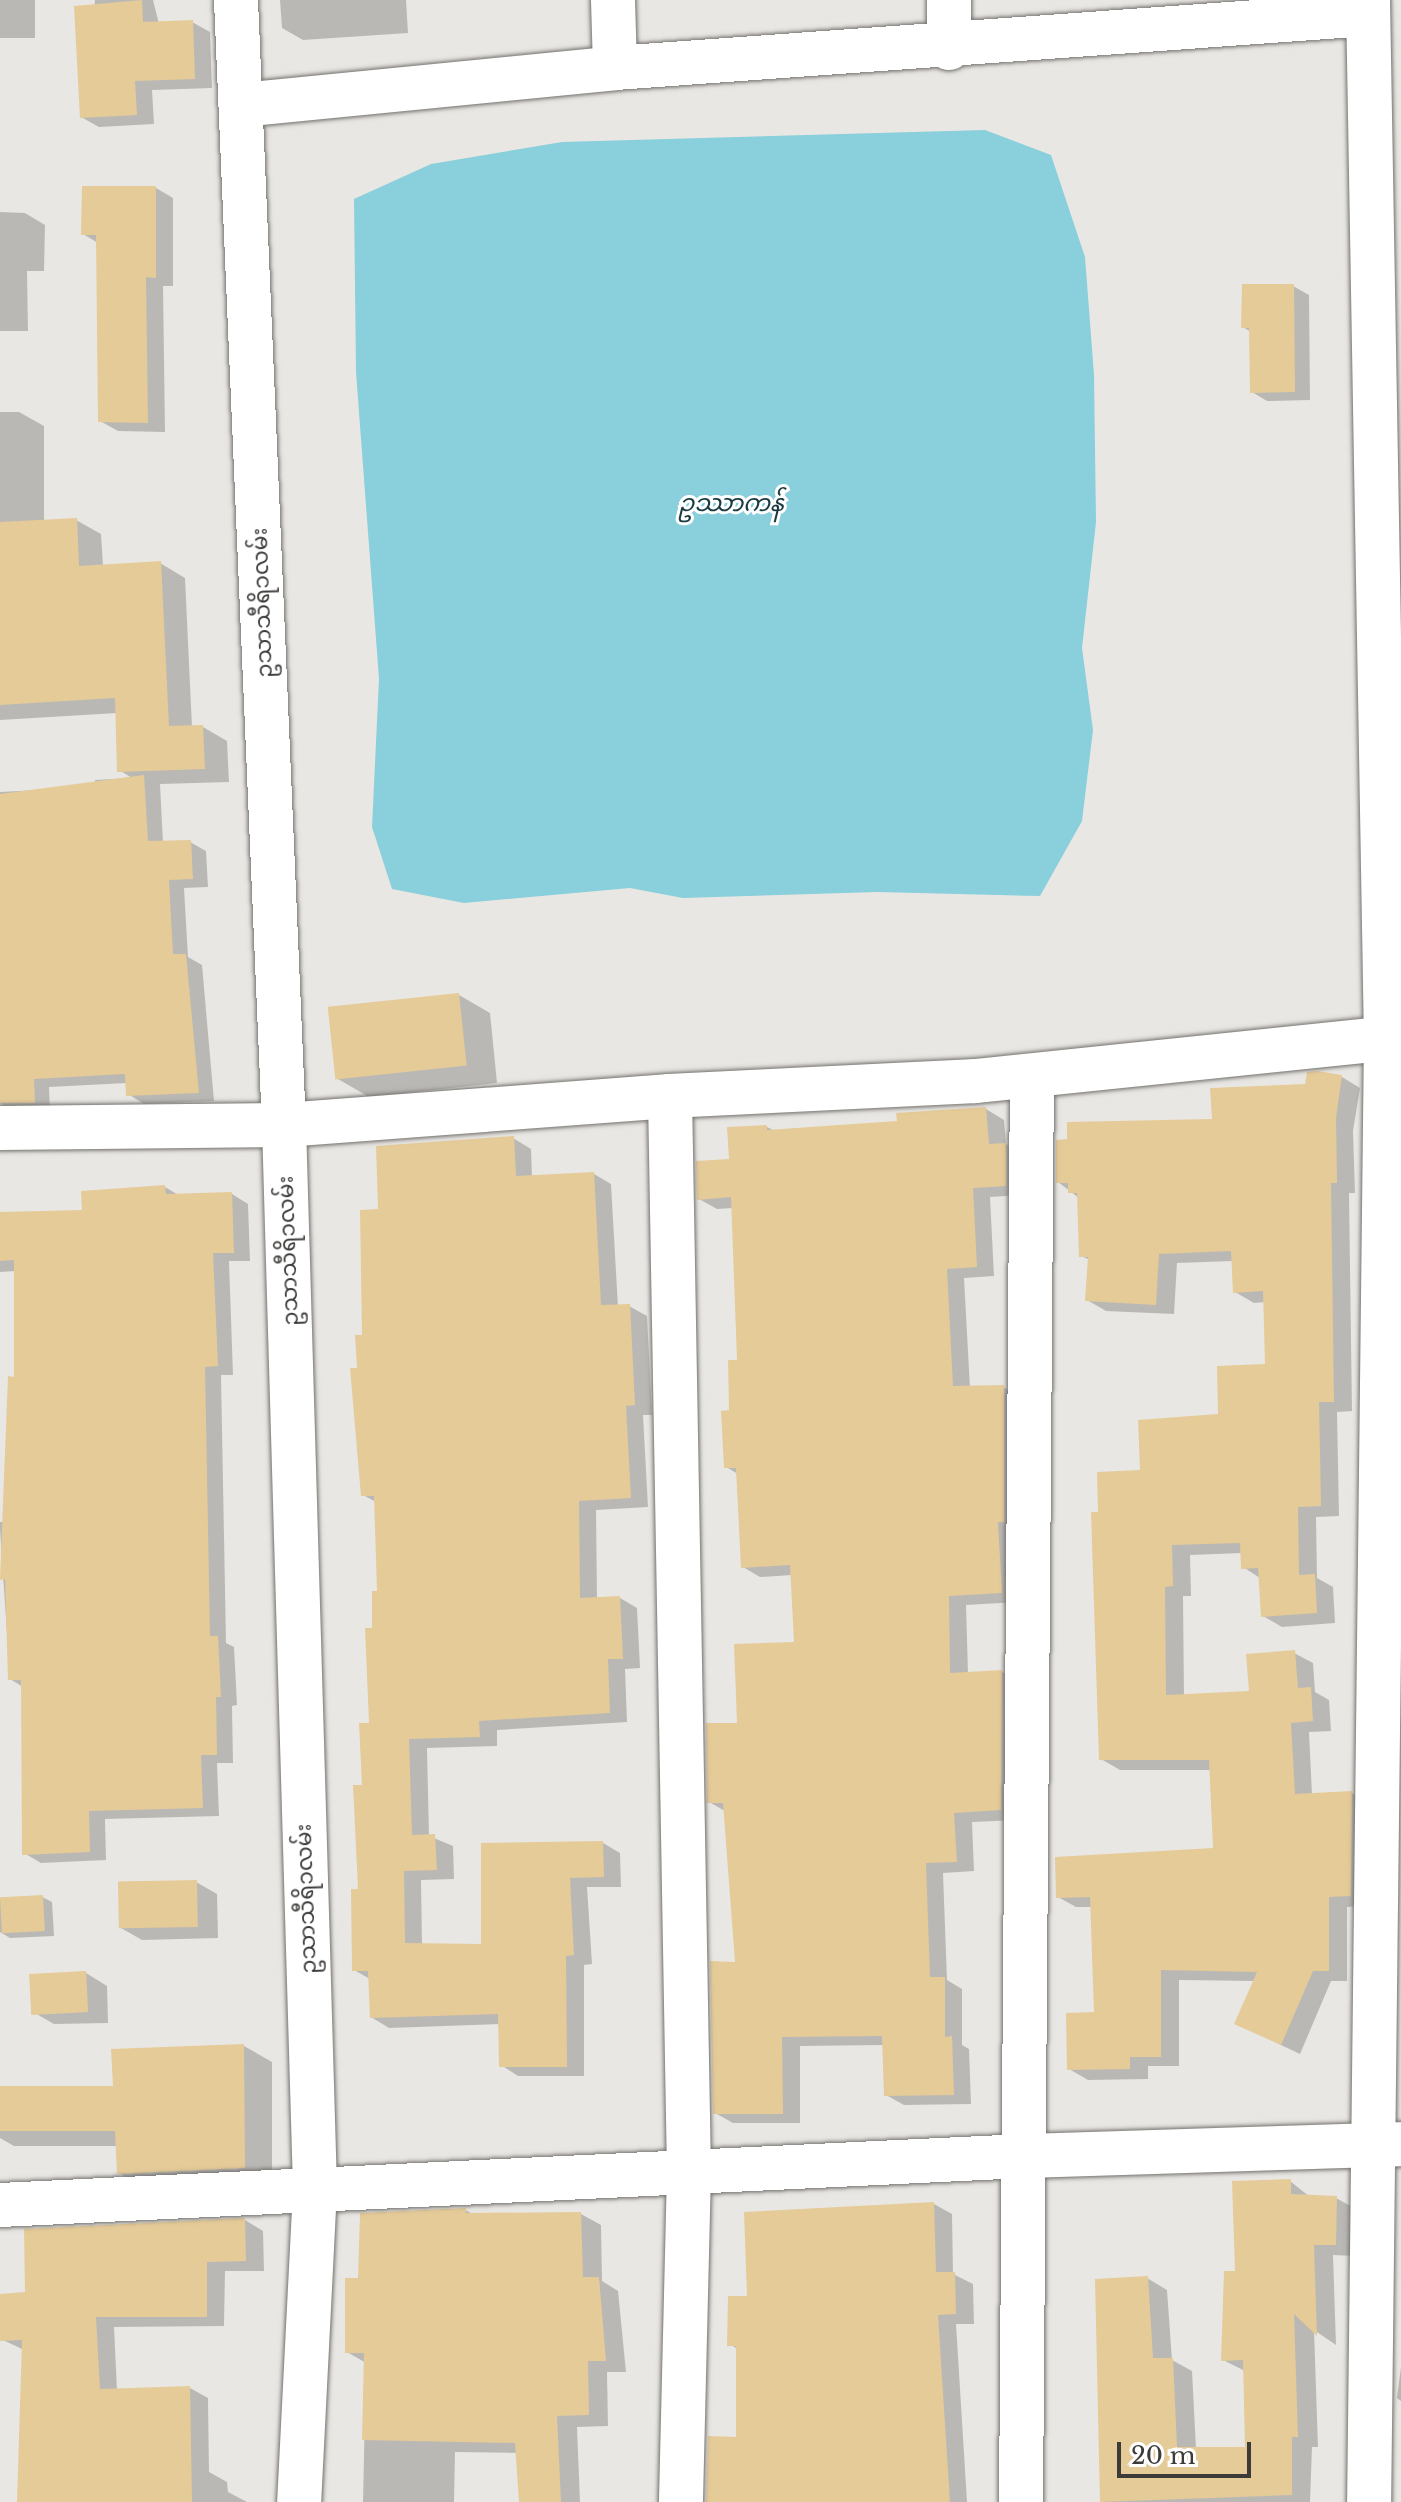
<!DOCTYPE html>
<meta charset="utf-8">
<style>
body{margin:0}
#map{position:relative;width:1401px;height:2502px;overflow:hidden;background:#e9e7e3;font-family:"Libre Baskerville","Noto Sans Myanmar",serif}
div>[style]{position:absolute}
.water>*{inset:0;background:#89cfdc}
.shadow>*{inset:0;background:#0003;transform-origin:0 0}
.building>*{inset:0;background:#e5cb98;transform-origin:0 0}
.roads{filter:drop-shadow(0 0 2px #74726e) drop-shadow(0 0 2px #74726e)}
.minor>*{height:44px;margin:-22px;padding:0 22px;transform-origin:22px;border-radius:22px;background:#fff}
span{translate:-50% -50%;white-space:nowrap;text-align:center;line-height:1.15;-webkit-text-stroke:6px #fff;paint-order:stroke}
.street-label{font-size:22px;color:#3c3b39}
.water-label{font-size:24px;color:#183a40;font-style:italic}
.scale{position:absolute;left:1117px;top:2442px;width:134px;height:36px;box-sizing:border-box;border:4px solid #3c3b39;border-top:0;padding-left:10px;font-size:24px;line-height:28px;white-space:nowrap;color:#3c3b39;-webkit-text-stroke:6px #fff;paint-order:stroke}
</style>
<div id="map">
<div class="water">
<div style="clip-path:polygon(985px 130px,1051px 155px,1085px 257px,1094px 375px,1096px 522px,1082px 648px,1093px 730px,1082px 821px,1040px 896px,877px 892px,683px 898px,630px 888px,464px 903px,392px 889px,372px 827px,379px 679px,356px 372px,354px 199px,431px 164px,562px 142px)"></div>
</div>
<div class="shadow">
<div style="left:0;top:0;width:35px;height:38px"></div>
<div style="clip-path:polygon(95px 0,153px 0,159px 24px,192px 22px,210px 32px,212px 88px,152px 90px,154px 124px,99px 127px,81px 117px)"></div>
<div style="clip-path:polygon(280px 0,406px 0,408px 33px,303px 40px,282px 28px)"></div>
<div style="clip-path:polygon(156px 188px,173px 198px,173px 286px,163px 286px,165px 432px,118px 431px,100px 421px,98px 243px,83px 234px)"></div>
<div style="clip-path:polygon(0 212px,25px 213px,45px 225px,44px 271px,27px 271px,28px 331px,0 331px)"></div>
<div style="clip-path:polygon(1293px 286px,1309px 295px,1310px 400px,1267px 401px,1252px 392px,1251px 332px,1243px 327px)"></div>
<div style="clip-path:polygon(0 412px,19px 412px,44px 426px,44px 522px,76px 520px,101px 534px,103px 566px,160px 563px,185px 578px,192px 727px,203px 727px,227px 741px,229px 782px,160px 784px,163px 843px,190px 842px,206px 851px,208px 887px,184px 888px,188px 957px,202px 965px,214px 1101px,144px 1104px,128px 1094px,127px 1083px,49px 1087px,50px 1111px,15px 1112px,0 1103px,0 792px,96px 787px,95px 780px,132px 778px,119px 770px,117px 713px,0 720px)"></div>
<div style="clip-path:polygon(459px 995px,490px 1013px,497px 1083px,369px 1097px,338px 1079px)"></div>
<div style="clip-path:polygon(1317px 1073px,1342px 1077px,1360px 1088px,1353px 1131px,1355px 1193px,1349px 1193px,1352px 1411px,1337px 1412px,1339px 1516px,1316px 1517px,1317px 1578px,1333px 1587px,1335px 1623px,1282px 1627px,1263px 1616px,1260px 1578px,1243px 1567px,1242px 1553px,1190px 1555px,1191px 1596px,1183px 1596px,1184px 1696px,1251px 1693px,1294px 1653px,1313px 1663px,1315px 1692px,1329px 1700px,1331px 1731px,1309px 1732px,1312px 1795px,1352px 1793px,1370px 1803px,1369px 1906px,1347px 1907px,1347px 1981px,1331px 1981px,1300px 2054px,1237px 2024px,1255px 1981px,1179px 1980px,1179px 2066px,1148px 2066px,1148px 2079px,1088px 2080px,1069px 2069px,1096px 2014px,1092px 1907px,1076px 1907px,1058px 1897px,1215px 1849px,1211px 1770px,1120px 1770px,1101px 1759px,1100px 1514px,1142px 1472px,1220px 1416px,1267px 1366px,1265px 1302px,1254px 1303px,1235px 1292px,1233px 1261px,1177px 1263px,1174px 1314px,1106px 1311px,1087px 1300px,1090px 1260px,1081px 1256px,1079px 1198px,1058px 1182px,1307px 1086px)"></div>
<div style="clip-path:polygon(986px 1109px,1004px 1120px,1006px 1144px,1024px 1155px,1023px 1195px,990px 1197px,994px 1276px,964px 1278px,970px 1388px,1003px 1387px,1021px 1397px,1019px 1602px,966px 1605px,968px 1674px,1002px 1672px,1020px 1682px,1019px 1820px,972px 1822px,974px 1871px,943px 1873px,947px 1980px,962px 1989px,962px 2045px,969px 2049px,971px 2104px,904px 2105px,886px 2095px,885px 2045px,800px 2046px,800px 2123px,733px 2123px,715px 2113px,737px 1964px,725px 1811px,709px 1802px,739px 1724px,796px 1644px,792px 1575px,760px 1577px,743px 1567px,738px 1474px,726px 1467px,739px 1362px,733px 1208px,717px 1209px,699px 1199px,767px 1127px,775px 1131px,899px 1123px)"></div>
<div style="clip-path:polygon(513px 1138px,531px 1149px,532px 1177px,594px 1174px,611px 1184px,618px 1307px,629px 1306px,647px 1316px,652px 1415px,643px 1415px,648px 1507px,596px 1510px,597px 1599px,620px 1598px,637px 1608px,640px 1668px,625px 1669px,627px 1722px,497px 1730px,497px 1746px,427px 1748px,429px 1836px,453px 1846px,454px 1879px,421px 1880px,422px 1945px,483px 1946px,603px 1843px,620px 1853px,621px 1887px,587px 1887px,592px 1964px,584px 1965px,584px 2076px,518px 2076px,501px 2065px,501px 2024px,389px 2028px,371px 2017px,370px 1979px,354px 1970px,379px 1593px,376px 1502px,363px 1495px,359px 1370px,380px 1211px)"></div>
<div style="clip-path:polygon(165px 1187px,180px 1196px,232px 1194px,248px 1204px,250px 1261px,229px 1261px,233px 1375px,221px 1375px,226px 1643px,234px 1647px,237px 1705px,232px 1706px,233px 1763px,217px 1763px,219px 1816px,105px 1819px,106px 1860px,41px 1863px,24px 1853px,23px 1687px,10px 1679px,0 1529px,0 1522px,6px 1522px,16px 1379px,16px 1271px,0 1272px,0 1215px,84px 1211px)"></div>
<div style="clip-path:polygon(196px 1882px,217px 1894px,218px 1938px,142px 1940px,121px 1928px)"></div>
<div style="clip-path:polygon(42px 1897px,52px 1902px,54px 1936px,10px 1938px,0 1932px,0 1899px)"></div>
<div style="clip-path:polygon(86px 1973px,107px 1986px,108px 2023px,54px 2024px,33px 2012px)"></div>
<div style="clip-path:polygon(244px 2046px,272px 2062px,272px 2183px,147px 2189px,119px 2173px,117px 2146px,14px 2146px,0 2138px,0 2088px,115px 2088px)"></div>
<div style="clip-path:polygon(1290px 2181px,1310px 2197px,1336px 2198px,1356px 2209px,1355px 2256px,1333px 2255px,1336px 2345px,1314px 2330px,1318px 2447px,1312px 2447px,1310px 2502px,1102px 2502px,1097px 2281px,1147px 2278px,1167px 2290px,1172px 2360px,1192px 2371px,1196px 2449px,1247px 2449px,1245px 2371px,1223px 2360px,1237px 2273px)"></div>
<div style="clip-path:polygon(934px 2204px,952px 2214px,953px 2274px,973px 2284px,974px 2324px,956px 2324px,967px 2502px,708px 2502px,738px 2439px,738px 2349px,729px 2344px,749px 2298px)"></div>
<div style="clip-path:polygon(465px 2210px,475px 2215px,581px 2214px,601px 2225px,602px 2281px,618px 2291px,626px 2372px,607px 2372px,608px 2426px,577px 2427px,580px 2502px,521px 2502px,518px 2453px,455px 2452px,454px 2502px,363px 2502px,366px 2363px,347px 2352px,359px 2280px)"></div>
<div style="clip-path:polygon(245px 2220px,263px 2231px,264px 2271px,225px 2271px,224px 2326px,114px 2327px,117px 2390px,190px 2388px,208px 2398px,209px 2472px,227px 2482px,228px 2492px,247px 2502px,19px 2502px,24px 2350px,3px 2340px,27px 2294px)"></div>
<div style="clip-path:polygon(1401px 2367px,1401px 2401px,1397px 2398px)"></div>
</div>
<div class="building">
<div style="clip-path:polygon(142px 0,143px 22px,193px 20px,195px 79px,135px 81px,137px 115px,80px 118px,74px 6px)"></div>
<div style="clip-path:polygon(82px 186px,156px 186px,156px 278px,146px 277px,148px 423px,98px 422px,96px 235px,81px 235px)"></div>
<div style="clip-path:polygon(1242px 284px,1294px 284px,1295px 392px,1250px 393px,1249px 328px,1241px 328px)"></div>
<div style="clip-path:polygon(77px 518px,79px 566px,161px 561px,169px 726px,203px 725px,205px 769px,117px 772px,115px 698px,0 705px,0 522px)"></div>
<div style="clip-path:polygon(144px 775px,148px 841px,191px 840px,193px 879px,169px 880px,173px 954px,186px 954px,199px 1093px,126px 1096px,125px 1074px,34px 1079px,35px 1103px,0 1103px,0 794px)"></div>
<div style="left:459px;top:993px;width:73px;height:132px;rotate:84deg"></div>
<div style="clip-path:polygon(1317px 1071px,1342px 1075px,1336px 1118px,1337px 1183px,1331px 1183px,1334px 1402px,1319px 1402px,1321px 1506px,1298px 1507px,1299px 1575px,1315px 1574px,1317px 1613px,1261px 1617px,1258px 1568px,1241px 1569px,1240px 1543px,1172px 1545px,1173px 1586px,1165px 1587px,1166px 1695px,1249px 1691px,1246px 1654px,1295px 1650px,1298px 1688px,1311px 1687px,1313px 1721px,1291px 1723px,1295px 1794px,1352px 1791px,1351px 1896px,1329px 1897px,1329px 1971px,1313px 1971px,1281px 2045px,1234px 2024px,1257px 1972px,1161px 1970px,1161px 2057px,1130px 2057px,1130px 2069px,1067px 2070px,1066px 2013px,1094px 2012px,1090px 1897px,1056px 1898px,1055px 1857px,1213px 1848px,1209px 1760px,1099px 1760px,1091px 1512px,1098px 1512px,1097px 1472px,1140px 1470px,1138px 1420px,1218px 1414px,1217px 1366px,1265px 1364px,1263px 1291px,1233px 1293px,1231px 1251px,1159px 1254px,1156px 1305px,1085px 1301px,1088px 1257px,1079px 1257px,1077px 1193px,1068px 1193px,1068px 1183px,1056px 1183px,1056px 1140px,1067px 1139px,1067px 1122px,1212px 1119px,1210px 1088px,1305px 1084px,1307px 1072px)"></div>
<div style="clip-path:polygon(986px 1107px,989px 1144px,1006px 1143px,1006px 1186px,973px 1188px,977px 1267px,947px 1269px,953px 1386px,1004px 1385px,1004px 1522px,998px 1522px,1002px 1593px,949px 1596px,950px 1673px,1002px 1670px,1001px 1810px,954px 1813px,957px 1862px,926px 1863px,930px 1977px,945px 1977px,945px 2037px,952px 2036px,954px 2095px,884px 2096px,882px 2036px,782px 2037px,783px 2114px,713px 2114px,710px 1961px,735px 1962px,723px 1803px,707px 1803px,706px 1723px,737px 1723px,734px 1644px,794px 1642px,790px 1565px,741px 1568px,736px 1468px,724px 1468px,721px 1411px,729px 1410px,728px 1360px,737px 1360px,731px 1197px,697px 1200px,696px 1161px,729px 1159px,727px 1127px,767px 1125px,767px 1130px,897px 1121px,896px 1113px)"></div>
<div style="clip-path:polygon(514px 1136px,516px 1176px,594px 1172px,601px 1305px,630px 1304px,635px 1405px,626px 1406px,631px 1498px,579px 1501px,580px 1598px,620px 1596px,623px 1659px,608px 1659px,610px 1713px,479px 1721px,480px 1737px,409px 1739px,412px 1835px,435px 1834px,437px 1870px,404px 1871px,405px 1943px,481px 1944px,481px 1843px,603px 1841px,604px 1877px,570px 1878px,574px 1955px,566px 1956px,567px 2067px,499px 2067px,498px 2014px,370px 2018px,368px 1971px,352px 1971px,351px 1889px,358px 1889px,353px 1785px,362px 1785px,359px 1723px,369px 1723px,365px 1628px,372px 1628px,372px 1591px,377px 1591px,374px 1496px,361px 1496px,350px 1368px,357px 1368px,355px 1335px,362px 1335px,360px 1210px,378px 1209px,376px 1146px)"></div>
<div style="clip-path:polygon(165px 1185px,166px 1194px,232px 1192px,234px 1253px,213px 1253px,218px 1366px,205px 1367px,210px 1636px,218px 1636px,221px 1697px,216px 1697px,217px 1755px,201px 1755px,203px 1808px,89px 1811px,90px 1852px,22px 1855px,21px 1680px,8px 1680px,5px 1579px,0 1580px,8px 1376px,14px 1377px,14px 1260px,0 1261px,0 1212px,82px 1210px,81px 1191px)"></div>
<div style="left:197px;top:1880px;width:47px;height:79px;rotate:89deg"></div>
<div style="left:43px;top:1895px;width:36px;height:43px;rotate:87deg"></div>
<div style="left:86px;top:1971px;width:41px;height:57px;rotate:87deg"></div>
<div style="clip-path:polygon(244px 2044px,245px 2168px,117px 2174px,115px 2131px,0 2131px,0 2086px,113px 2086px,111px 2049px)"></div>
<div style="clip-path:polygon(1291px 2179px,1291px 2194px,1337px 2196px,1336px 2245px,1314px 2245px,1317px 2336px,1294px 2314px,1298px 2437px,1292px 2437px,1292px 2495px,1100px 2502px,1095px 2279px,1148px 2276px,1153px 2358px,1173px 2358px,1177px 2447px,1245px 2447px,1243px 2360px,1221px 2361px,1224px 2271px,1235px 2271px,1232px 2181px)"></div>
<div style="clip-path:polygon(934px 2202px,936px 2272px,955px 2272px,956px 2314px,938px 2315px,950px 2502px,706px 2502px,708px 2436px,736px 2437px,736px 2346px,727px 2346px,728px 2296px,747px 2296px,744px 2212px)"></div>
<div style="clip-path:polygon(466px 2208px,466px 2213px,581px 2212px,583px 2277px,599px 2277px,606px 2361px,588px 2361px,589px 2415px,557px 2416px,561px 2502px,519px 2502px,515px 2443px,362px 2440px,364px 2353px,345px 2353px,345px 2278px,358px 2278px,360px 2213px)"></div>
<div style="clip-path:polygon(245px 2218px,246px 2261px,207px 2262px,207px 2317px,96px 2317px,100px 2389px,190px 2386px,192px 2502px,17px 2502px,22px 2340px,0 2341px,0 2294px,25px 2292px,24px 2229px)"></div>
</div>
<div class="roads">
<div class="minor">
<div style="left:236px;top:0;width:1126px;rotate:87.56deg"></div>
<div style="left:284px;top:1125px;width:1064px;rotate:88.33deg"></div>
<div style="left:315px;top:2189px;width:313px;rotate:92.9deg"></div>
<div style="left:613px;top:0;width:68px;rotate:88.3deg"></div>
<div style="left:1368px;top:0;width:1037px;rotate:89.01deg"></div>
<div style="left:1386px;top:1037px;width:1465px;rotate:90.66deg"></div>
<div style="left:949px;top:48px;width:48px;rotate:-90deg"></div>
<div style="left:241px;top:105px;width:376px;rotate:-5.6deg"></div>
<div style="left:615px;top:68px;width:755px;rotate:-4.1deg"></div>
<div style="left:670px;top:1096px;width:1076px;rotate:88.99deg"></div>
<div style="left:689px;top:2172px;width:330px;rotate:91.4deg"></div>
<div style="left:0;top:1128px;width:284px;rotate:-0.6deg"></div>
<div style="left:284px;top:1125px;width:387px;rotate:-4.3deg"></div>
<div style="left:670px;top:1096px;width:305px;rotate:-2.8deg"></div>
<div style="left:975px;top:1081px;width:428px;rotate:-5.9deg"></div>
<div style="left:0;top:2205px;width:1026px;rotate:-2.74deg"></div>
<div style="left:1025px;top:2156px;width:376px;rotate:-1.8deg"></div>
<div style="left:1021px;top:2502px;width:1426px;rotate:-89.56deg"></div>
</div>
</div>
<div class="street-label">
<span style="left:262px;top:603px;rotate:-92deg">ဥသာသီရိ၁လမ်း</span>
<span style="left:288px;top:1251px;rotate:-92deg">ဥသာသီရိ၁လမ်း</span>
<span style="left:306px;top:1899px;rotate:-92deg">ဥသာသီရိ၁လမ်း</span>
</div>
<div class="water-label">
<span style="left:731px;top:503px">ဥဿာကန်</span>
</div>
<div class="scale">20 m</div>
</div>
